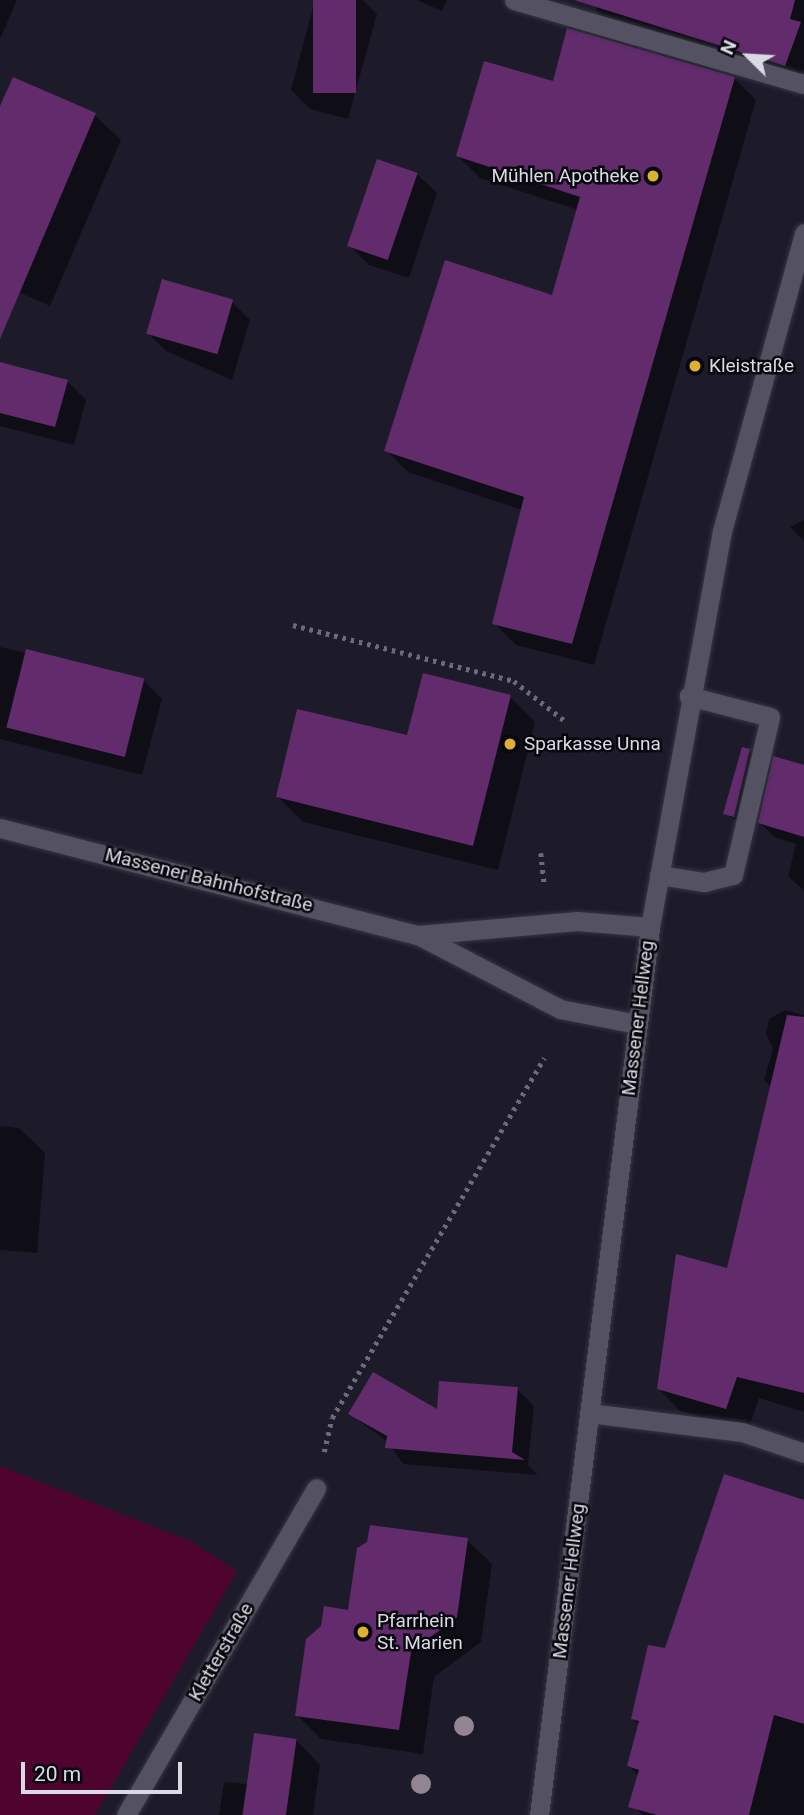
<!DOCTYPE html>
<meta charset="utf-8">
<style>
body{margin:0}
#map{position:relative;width:804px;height:1815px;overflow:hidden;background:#1d1b2a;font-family:Roboto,sans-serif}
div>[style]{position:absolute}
.green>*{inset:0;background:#4f042f}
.shadow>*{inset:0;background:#0007}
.building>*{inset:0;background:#622b6c;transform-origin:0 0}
.path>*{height:4.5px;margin-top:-2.25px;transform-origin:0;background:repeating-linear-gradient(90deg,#6c6b78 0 3.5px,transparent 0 8.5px)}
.roads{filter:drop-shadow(0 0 2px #363540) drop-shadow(0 0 2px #363540)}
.service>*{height:19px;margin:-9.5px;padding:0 9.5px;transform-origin:9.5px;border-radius:9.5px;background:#535162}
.minor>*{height:19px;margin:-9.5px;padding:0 9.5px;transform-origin:9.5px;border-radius:9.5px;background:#535162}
.secondary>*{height:19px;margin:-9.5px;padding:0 9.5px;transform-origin:9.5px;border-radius:9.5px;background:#535162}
.trees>*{width:20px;height:20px;margin:-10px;border-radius:50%;background:#928490}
.dots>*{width:19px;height:19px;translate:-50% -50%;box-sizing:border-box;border:4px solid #07070d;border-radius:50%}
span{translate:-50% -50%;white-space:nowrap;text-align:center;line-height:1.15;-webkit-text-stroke:5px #07070d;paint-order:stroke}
.poi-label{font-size:19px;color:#dadae4}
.right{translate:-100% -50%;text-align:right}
.left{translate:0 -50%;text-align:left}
.street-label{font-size:19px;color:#dadae4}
.north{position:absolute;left:713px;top:21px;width:70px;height:70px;-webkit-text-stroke:5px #07070d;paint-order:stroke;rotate:294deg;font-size:19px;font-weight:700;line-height:28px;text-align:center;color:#dadae4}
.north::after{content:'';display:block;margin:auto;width:24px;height:32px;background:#dadae4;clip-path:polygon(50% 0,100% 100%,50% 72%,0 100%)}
.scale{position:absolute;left:21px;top:1762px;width:161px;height:32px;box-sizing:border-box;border:4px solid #dadae4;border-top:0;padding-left:9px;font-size:21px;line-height:24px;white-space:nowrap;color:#dadae4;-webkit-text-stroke:5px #07070d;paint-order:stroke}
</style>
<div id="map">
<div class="green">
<div style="clip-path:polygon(0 1466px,190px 1541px,237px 1571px,95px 1815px,0 1815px)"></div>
</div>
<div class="shadow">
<div style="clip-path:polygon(0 0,17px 0,0 39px)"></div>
<div style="clip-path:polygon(315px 0,363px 0,377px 14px,348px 119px,310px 109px,291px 90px)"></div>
<div style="clip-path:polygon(417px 0,447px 0,442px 11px)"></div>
<div style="clip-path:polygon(600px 0,804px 0,804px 85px,617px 31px,596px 10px)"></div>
<div style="clip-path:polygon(734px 78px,756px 100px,594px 665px,516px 645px,494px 623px,522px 510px,408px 472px,386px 450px,554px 297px,578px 210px,480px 178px,458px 156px,555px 83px)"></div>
<div style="clip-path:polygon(14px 79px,95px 115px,121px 140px,50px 306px,0 284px,0 110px)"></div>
<div style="clip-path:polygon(417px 174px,437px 193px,409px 278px,369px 265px,350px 246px)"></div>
<div style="clip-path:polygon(232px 302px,250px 320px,232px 380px,166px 351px,148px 333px)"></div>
<div style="clip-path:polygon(0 364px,67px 381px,86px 400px,74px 445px,0 426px)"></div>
<div style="clip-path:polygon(804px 520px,804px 541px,790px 527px)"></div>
<div style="clip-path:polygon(0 647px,143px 680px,162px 699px,142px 775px,0 739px)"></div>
<div style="clip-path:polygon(510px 697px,535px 722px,498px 870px,303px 822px,277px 796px)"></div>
<div style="clip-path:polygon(749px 751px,759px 761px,744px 826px,725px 813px)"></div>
<div style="clip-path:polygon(804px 766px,804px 891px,788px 876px,796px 844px,774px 837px,760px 823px)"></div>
<div style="clip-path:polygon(785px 1010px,804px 1015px,804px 1412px,759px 1398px,748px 1430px,680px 1411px,659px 1389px,729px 1270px,772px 1088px,764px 1080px,773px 1048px,766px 1034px,769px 1019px)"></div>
<div style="clip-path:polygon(0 1126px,19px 1128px,45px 1153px,37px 1253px,0 1250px)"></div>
<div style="clip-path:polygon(517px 1389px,534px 1406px,528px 1465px,538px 1475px,403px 1464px,388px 1442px,350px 1414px,439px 1412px)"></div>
<div style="clip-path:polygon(804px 1502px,804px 1815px,643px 1815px,631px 1803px,639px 1776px,629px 1766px,640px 1725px,633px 1719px)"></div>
<div style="clip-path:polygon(467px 1540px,492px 1564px,481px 1642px,434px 1677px,423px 1754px,321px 1739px,297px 1715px,350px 1612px,369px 1543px)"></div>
<div style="clip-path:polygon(296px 1740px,320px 1765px,313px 1815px,219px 1815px,224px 1782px,247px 1784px)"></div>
</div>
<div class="building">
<div style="left:313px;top:0;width:43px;height:93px"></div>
<div style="clip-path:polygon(574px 0,795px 0,790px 19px,801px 22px,785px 66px)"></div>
<div style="clip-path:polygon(567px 28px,735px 77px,572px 644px,492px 624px,524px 497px,384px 451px,445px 260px,552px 295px,580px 197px,456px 156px,484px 61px,553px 81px)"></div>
<div style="clip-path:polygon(13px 77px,96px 113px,0 339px,0 106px)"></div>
<div style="left:377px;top:159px;width:43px;height:92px;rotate:19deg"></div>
<div style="left:162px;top:279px;width:74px;height:57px;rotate:16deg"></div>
<div style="clip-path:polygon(0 362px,68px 380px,55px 427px,0 413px)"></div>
<div style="left:26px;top:649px;width:122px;height:81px;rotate:14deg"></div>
<div style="clip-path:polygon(423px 673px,511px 695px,473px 846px,276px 797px,297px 709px,407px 735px)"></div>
<div style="clip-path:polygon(742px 747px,750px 749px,734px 817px,723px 814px)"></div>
<div style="clip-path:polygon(773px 756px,804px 765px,804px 837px,758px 823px)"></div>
<div style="clip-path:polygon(787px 1015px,804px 1017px,804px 1393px,737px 1377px,726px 1409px,657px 1389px,676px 1254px,727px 1268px)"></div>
<div style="clip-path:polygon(373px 1372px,437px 1409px,439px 1381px,518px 1387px,512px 1452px,525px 1460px,385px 1448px,387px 1436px,348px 1414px)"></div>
<div style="clip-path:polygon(724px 1474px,804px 1500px,804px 1724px,774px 1715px,749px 1815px,657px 1815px,628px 1807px,639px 1770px,627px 1766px,639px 1721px,631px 1719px,648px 1645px,665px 1648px)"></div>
<div style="clip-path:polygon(370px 1525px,468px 1538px,457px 1617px,411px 1652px,399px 1730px,295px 1716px,306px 1639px,321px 1626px,324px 1606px,348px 1610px,357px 1548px,367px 1542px)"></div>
<div style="left:254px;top:1733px;width:43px;height:83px;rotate:8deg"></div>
</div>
<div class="path">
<div style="left:293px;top:625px;width:228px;rotate:14.2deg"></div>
<div style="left:514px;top:681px;width:65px;rotate:38.1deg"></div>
<div style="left:541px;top:853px;width:30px;rotate:84deg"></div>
<div style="left:324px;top:1452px;width:35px;rotate:-77deg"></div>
<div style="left:332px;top:1418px;width:418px;rotate:-59.5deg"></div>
</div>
<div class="roads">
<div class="service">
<div style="left:514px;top:0;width:302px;rotate:16.2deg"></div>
<div style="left:659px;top:875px;width:46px;rotate:8.8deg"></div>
<div style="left:704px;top:882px;width:30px;rotate:-14deg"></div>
<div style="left:733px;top:875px;width:162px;rotate:-76.8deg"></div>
<div style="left:770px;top:717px;width:84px;rotate:-165.5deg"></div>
<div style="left:589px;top:1413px;width:154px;rotate:7.1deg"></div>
<div style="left:742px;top:1432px;width:65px;rotate:18.7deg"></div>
</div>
<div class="minor">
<div style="left:126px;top:1815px;width:378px;rotate:-59.8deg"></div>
</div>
<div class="secondary">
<div style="left:0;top:828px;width:431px;rotate:14.4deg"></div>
<div style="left:418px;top:935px;width:160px;rotate:27.5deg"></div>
<div style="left:560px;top:1009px;width:78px;rotate:11deg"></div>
<div style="left:418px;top:935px;width:160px;rotate:-5deg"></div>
<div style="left:577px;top:921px;width:73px;rotate:4.7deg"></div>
<div style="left:539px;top:1815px;width:895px;rotate:-82.87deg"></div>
<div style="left:650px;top:927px;width:402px;rotate:-79.7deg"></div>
<div style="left:722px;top:531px;width:309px;rotate:-74.6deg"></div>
</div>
</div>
<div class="trees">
<div style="left:464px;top:1726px"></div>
<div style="left:421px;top:1784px"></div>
</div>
<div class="dots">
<div style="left:653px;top:176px;background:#deb133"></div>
<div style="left:695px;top:366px;background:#deb133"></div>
<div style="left:510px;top:744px;background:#deb133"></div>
<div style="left:363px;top:1632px;background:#deb133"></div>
</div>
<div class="poi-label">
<span class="right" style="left:639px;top:176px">Mühlen Apotheke</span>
<span class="left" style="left:709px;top:366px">Kleistraße</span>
<span class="left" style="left:524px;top:744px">Sparkasse Unna</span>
<span class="left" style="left:377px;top:1632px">Pfarrhein<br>St. Marien</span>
</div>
<div class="street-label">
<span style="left:209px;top:880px;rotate:14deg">Massener Bahnhofstraße</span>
<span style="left:638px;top:1018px;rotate:-83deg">Massener Hellweg</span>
<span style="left:569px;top:1581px;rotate:-83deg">Massener Hellweg</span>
<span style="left:221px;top:1652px;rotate:-60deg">Kletterstraße</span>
</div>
<div class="north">N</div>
<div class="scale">20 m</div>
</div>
